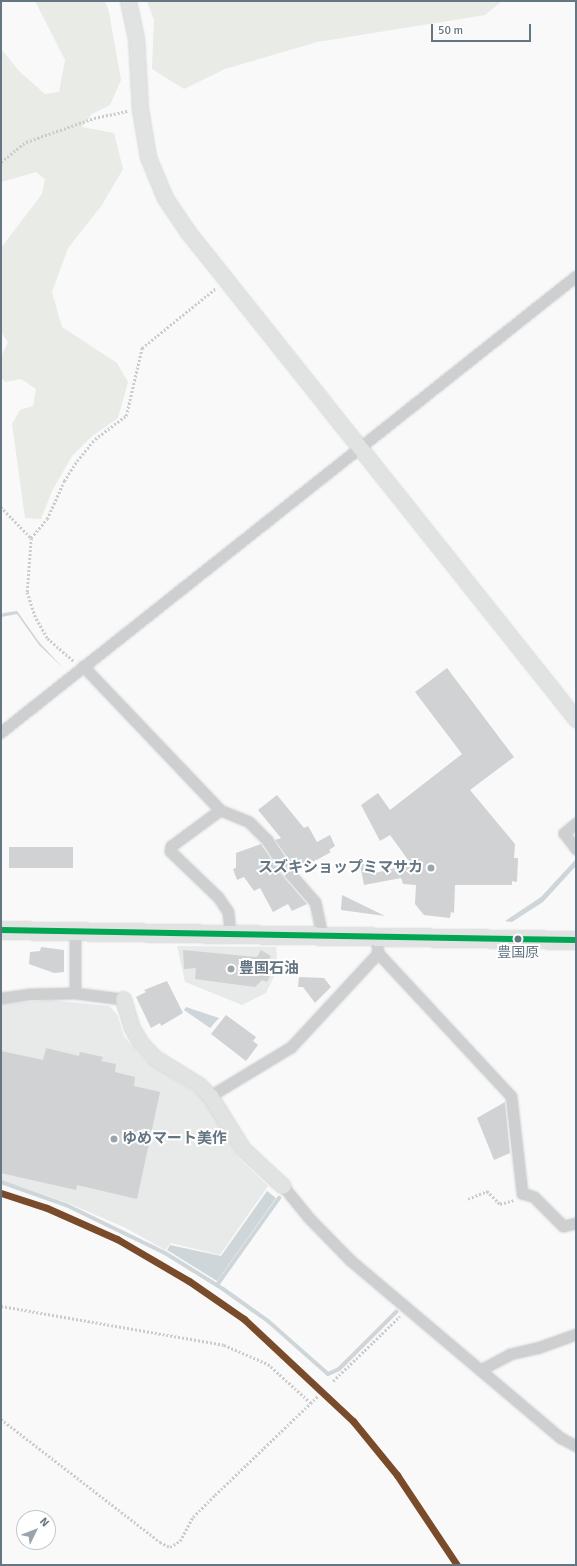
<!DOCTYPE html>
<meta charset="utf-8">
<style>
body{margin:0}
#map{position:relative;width:577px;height:1566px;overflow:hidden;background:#f9f9f9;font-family:Signika,"Noto Sans JP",sans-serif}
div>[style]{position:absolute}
.built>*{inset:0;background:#e8e9e9}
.green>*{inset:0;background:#e8ebe6}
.water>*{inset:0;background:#ced6d9}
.stream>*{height:4px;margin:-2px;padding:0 2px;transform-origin:2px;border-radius:2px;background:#ced6d9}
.building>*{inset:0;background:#d0d2d3;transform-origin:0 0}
.path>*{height:2.5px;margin-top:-1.25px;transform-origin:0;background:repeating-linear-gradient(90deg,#cbcccd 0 2px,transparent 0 4px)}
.roads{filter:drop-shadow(0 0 1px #d5d6d7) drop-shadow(0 0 1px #d5d6d7)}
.street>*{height:11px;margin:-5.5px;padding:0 5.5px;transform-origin:5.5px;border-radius:5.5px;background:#cecfd0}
.secondary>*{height:15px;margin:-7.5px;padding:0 7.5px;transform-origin:7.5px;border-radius:7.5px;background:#e1e2e2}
.primary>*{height:17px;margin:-8.5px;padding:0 8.5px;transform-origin:8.5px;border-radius:8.5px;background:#e1e2e2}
.bus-1>*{height:6px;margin:-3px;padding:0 3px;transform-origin:3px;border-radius:3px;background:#00a651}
.rail-1>*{height:7px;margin:-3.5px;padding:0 3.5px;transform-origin:3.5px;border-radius:3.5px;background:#7a4b2a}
.dots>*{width:11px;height:11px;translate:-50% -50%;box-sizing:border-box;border:2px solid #fff;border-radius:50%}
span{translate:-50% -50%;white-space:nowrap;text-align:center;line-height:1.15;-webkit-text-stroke:4px #fff;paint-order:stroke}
.bus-label{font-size:14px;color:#657683}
.poi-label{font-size:15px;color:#657683;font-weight:700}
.right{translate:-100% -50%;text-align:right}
.left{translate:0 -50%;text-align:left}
.frame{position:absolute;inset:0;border:2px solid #657683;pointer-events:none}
.north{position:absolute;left:16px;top:1510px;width:40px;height:40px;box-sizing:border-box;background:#fff;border:1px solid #c1c8cd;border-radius:50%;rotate:47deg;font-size:11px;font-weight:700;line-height:16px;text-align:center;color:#657683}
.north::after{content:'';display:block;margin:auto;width:14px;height:18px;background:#99a4ac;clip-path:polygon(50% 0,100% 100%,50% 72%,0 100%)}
.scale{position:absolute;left:431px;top:24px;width:100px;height:18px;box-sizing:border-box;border:2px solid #657683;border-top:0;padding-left:5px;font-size:12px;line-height:14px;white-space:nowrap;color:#657683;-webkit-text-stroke:3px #fff;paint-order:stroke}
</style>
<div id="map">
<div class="built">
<div style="clip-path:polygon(177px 946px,276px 947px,278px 968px,266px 993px,242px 1005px,185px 982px)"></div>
<div style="clip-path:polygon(49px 1000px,109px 1006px,117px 1014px,124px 1036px,136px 1051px,148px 1063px,204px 1099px,238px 1157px,268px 1186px,220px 1255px,171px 1243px,165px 1250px,126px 1228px,68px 1203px,1px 1180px,1px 1004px)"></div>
</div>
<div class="green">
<div style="clip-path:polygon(35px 1px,105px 1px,109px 12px,121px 80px,110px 105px,92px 114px,82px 127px,114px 133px,123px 169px,102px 205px,68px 248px,52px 292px,62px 327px,117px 363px,128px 382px,118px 418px,91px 437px,72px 456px,52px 491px,41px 519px,25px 518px,12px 424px,20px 410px,33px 406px,36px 389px,21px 379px,5px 382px,1px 377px,1px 357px,8px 342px,1px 332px,1px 248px,42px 194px,45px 179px,36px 172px,1px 182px,1px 49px,20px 72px,45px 94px,59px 92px,65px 60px)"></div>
<div style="clip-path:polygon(147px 1px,502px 1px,485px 15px,317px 42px,225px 69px,184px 89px,152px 69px,154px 20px)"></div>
</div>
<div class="water">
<div style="clip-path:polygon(17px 611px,39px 642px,63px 668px,39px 645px,17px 614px,1px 617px,3px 613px)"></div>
<div style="clip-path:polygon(576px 859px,576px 866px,543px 902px,512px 922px,505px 921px,541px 897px)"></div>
<div style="clip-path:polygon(186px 1007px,219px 1018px,210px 1028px,184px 1010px)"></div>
<div style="clip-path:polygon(267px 1191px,276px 1198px,217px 1281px,167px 1250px,170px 1245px,221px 1256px)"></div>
</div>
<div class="stream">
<div style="left:1px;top:1182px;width:69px;rotate:19.5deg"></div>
<div style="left:66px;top:1205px;width:110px;rotate:25.9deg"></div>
<div style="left:165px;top:1253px;width:68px;rotate:31.8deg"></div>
<div style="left:223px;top:1289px;width:55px;rotate:35.4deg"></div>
<div style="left:268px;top:1321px;width:80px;rotate:41.5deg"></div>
<div style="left:328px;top:1374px;width:12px;rotate:-24deg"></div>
<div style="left:339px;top:1369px;width:81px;rotate:-45deg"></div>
<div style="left:217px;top:1285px;width:107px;rotate:-54.5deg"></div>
</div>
<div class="building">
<div style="clip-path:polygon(447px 668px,514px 757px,470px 790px,515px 844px,514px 858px,518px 858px,517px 882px,512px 881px,512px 885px,455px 885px,454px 913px,451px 912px,450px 918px,424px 915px,415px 904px,416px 885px,403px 884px,401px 878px,364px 885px,360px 865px,372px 862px,375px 873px,411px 864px,390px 835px,380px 841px,361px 805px,378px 793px,390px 810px,462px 754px,415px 692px)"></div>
<div style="clip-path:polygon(277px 795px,304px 828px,308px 826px,317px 842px,330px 835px,335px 846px,329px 850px,331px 852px,297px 871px,275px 840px,281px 838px,258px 810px)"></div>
<div style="clip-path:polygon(261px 844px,281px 874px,307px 904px,292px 911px,288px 904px,273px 912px,260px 888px,254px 891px,244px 877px,237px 880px,233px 869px,236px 868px,236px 853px)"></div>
<div style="left:73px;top:847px;width:21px;height:64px;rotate:90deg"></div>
<div style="clip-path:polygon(342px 895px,385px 916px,341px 910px)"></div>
<div style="clip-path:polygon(41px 947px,64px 950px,64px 972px,54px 973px,29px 964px,30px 952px,40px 951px)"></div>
<div style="clip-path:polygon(183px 950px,257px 957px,261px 950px,271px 956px,267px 963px,275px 966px,267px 982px,262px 980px,255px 987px,195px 979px,196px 968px,184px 969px)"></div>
<div style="clip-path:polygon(299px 977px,324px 978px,331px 987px,315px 1003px,303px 987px,298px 987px)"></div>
<div style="clip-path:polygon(167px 981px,183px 1013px,161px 1026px,160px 1023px,151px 1028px,136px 997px,146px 992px,144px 990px)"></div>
<div style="clip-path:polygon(226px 1015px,256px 1037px,253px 1041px,258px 1045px,246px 1061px,211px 1034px)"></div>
<div style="clip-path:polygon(46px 1048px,79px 1056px,80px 1052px,103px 1057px,101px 1061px,116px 1064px,115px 1072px,135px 1077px,134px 1086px,160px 1092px,137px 1199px,77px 1185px,76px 1190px,1px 1173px,1px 1051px,43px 1060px)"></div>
<div style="clip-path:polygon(505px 1102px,510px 1153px,494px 1160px,477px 1118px)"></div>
</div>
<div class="path">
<div style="left:1px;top:162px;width:32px;rotate:-39deg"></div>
<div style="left:26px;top:142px;width:72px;rotate:-19.4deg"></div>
<div style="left:94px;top:118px;width:34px;rotate:-12deg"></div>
<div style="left:1px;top:507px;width:43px;rotate:45.9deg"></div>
<div style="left:73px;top:661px;width:35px;rotate:-139deg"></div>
<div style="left:47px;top:638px;width:24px;rotate:-120deg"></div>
<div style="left:35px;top:617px;width:26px;rotate:-108deg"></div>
<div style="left:27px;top:592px;width:54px;rotate:-85.8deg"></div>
<div style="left:31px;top:538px;width:25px;rotate:-50deg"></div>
<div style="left:47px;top:519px;width:42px;rotate:-65.9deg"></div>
<div style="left:64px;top:481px;width:24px;rotate:-57deg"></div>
<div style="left:77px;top:461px;width:28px;rotate:-51deg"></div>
<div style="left:95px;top:439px;width:39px;rotate:-37deg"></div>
<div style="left:126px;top:416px;width:70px;rotate:-76.8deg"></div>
<div style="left:142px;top:348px;width:95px;rotate:-39deg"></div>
<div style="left:468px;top:1199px;width:21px;rotate:-23deg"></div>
<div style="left:487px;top:1191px;width:18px;rotate:45deg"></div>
<div style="left:500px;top:1204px;width:15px;rotate:-16deg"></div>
<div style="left:1px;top:1306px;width:226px;rotate:9.9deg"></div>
<div style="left:224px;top:1345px;width:48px;rotate:23.4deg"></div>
<div style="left:268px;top:1364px;width:58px;rotate:42.2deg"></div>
<div style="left:333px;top:1381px;width:93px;rotate:-44.1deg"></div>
<div style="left:1px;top:1419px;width:201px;rotate:37.7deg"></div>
<div style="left:160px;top:1542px;width:11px;rotate:27deg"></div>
<div style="left:170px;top:1547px;width:12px;rotate:-31deg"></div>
<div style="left:180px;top:1541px;width:27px;rotate:-62deg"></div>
<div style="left:193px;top:1517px;width:31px;rotate:-45deg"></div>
<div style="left:215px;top:1495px;width:144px;rotate:-43.9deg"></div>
</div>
<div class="roads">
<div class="street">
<div style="left:83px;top:666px;width:199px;rotate:46.4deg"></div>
<div style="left:220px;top:810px;width:31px;rotate:22deg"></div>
<div style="left:249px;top:822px;width:25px;rotate:45deg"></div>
<div style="left:267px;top:840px;width:35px;rotate:57deg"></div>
<div style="left:286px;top:869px;width:44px;rotate:48.7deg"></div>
<div style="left:315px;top:902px;width:33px;rotate:78deg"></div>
<div style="left:1px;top:732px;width:734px;rotate:-38.42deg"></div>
<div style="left:220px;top:810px;width:61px;rotate:143.7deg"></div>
<div style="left:171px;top:846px;width:5px;rotate:101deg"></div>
<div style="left:170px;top:851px;width:66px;rotate:43.8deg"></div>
<div style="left:218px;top:897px;width:18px;rotate:56deg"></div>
<div style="left:228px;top:912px;width:20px;rotate:84deg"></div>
<div style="left:576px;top:823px;width:16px;rotate:140deg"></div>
<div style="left:564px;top:833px;width:20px;rotate:53deg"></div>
<div style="left:75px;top:931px;width:62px;rotate:90deg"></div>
<div style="left:376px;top:935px;width:18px;rotate:84deg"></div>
<div style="left:378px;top:953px;width:195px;rotate:47.1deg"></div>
<div style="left:511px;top:1096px;width:98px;rotate:83.5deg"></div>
<div style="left:522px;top:1193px;width:13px;rotate:18deg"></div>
<div style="left:534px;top:1197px;width:41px;rotate:45deg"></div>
<div style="left:563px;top:1226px;width:13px;rotate:-13deg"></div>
<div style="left:1px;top:998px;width:28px;rotate:-8deg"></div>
<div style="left:29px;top:994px;width:46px;rotate:-1.2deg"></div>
<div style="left:75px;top:993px;width:48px;rotate:7.1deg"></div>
<div style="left:210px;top:1096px;width:95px;rotate:-31.2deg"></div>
<div style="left:291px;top:1047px;width:128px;rotate:-47.2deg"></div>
<div style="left:283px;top:1186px;width:40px;rotate:51deg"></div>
<div style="left:308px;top:1217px;width:60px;rotate:45.7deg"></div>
<div style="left:350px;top:1260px;width:276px;rotate:40.2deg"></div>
<div style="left:561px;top:1438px;width:17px;rotate:28deg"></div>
<div style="left:480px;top:1370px;width:34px;rotate:-28deg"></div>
<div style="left:510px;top:1354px;width:28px;rotate:-13deg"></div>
<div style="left:537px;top:1348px;width:41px;rotate:-19.7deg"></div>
</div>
<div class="secondary">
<div style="left:128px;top:1px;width:38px;rotate:78deg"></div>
<div style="left:136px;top:38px;width:71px;rotate:86.8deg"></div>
<div style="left:140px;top:109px;width:49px;rotate:80.5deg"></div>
<div style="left:148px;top:157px;width:44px;rotate:67.5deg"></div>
<div style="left:165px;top:198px;width:41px;rotate:55.9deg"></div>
<div style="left:188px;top:232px;width:623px;rotate:51.46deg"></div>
<div style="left:123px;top:999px;width:28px;rotate:73deg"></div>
<div style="left:131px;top:1026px;width:18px;rotate:61deg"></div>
<div style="left:140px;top:1042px;width:22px;rotate:47deg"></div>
<div style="left:155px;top:1058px;width:52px;rotate:31.5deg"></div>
<div style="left:199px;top:1085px;width:16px;rotate:45deg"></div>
<div style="left:210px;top:1096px;width:62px;rotate:58.1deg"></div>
<div style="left:243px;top:1149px;width:54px;rotate:42.8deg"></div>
</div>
<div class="primary">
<div style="left:1px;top:930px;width:575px;rotate:1deg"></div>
</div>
</div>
<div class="bus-1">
<div style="left:1px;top:930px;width:575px;rotate:1deg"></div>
</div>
<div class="rail-1">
<div style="left:1px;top:1193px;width:48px;rotate:18.1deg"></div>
<div style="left:47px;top:1208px;width:77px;rotate:23.9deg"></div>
<div style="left:117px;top:1239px;width:83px;rotate:30.3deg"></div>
<div style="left:189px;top:1281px;width:67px;rotate:34.6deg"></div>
<div style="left:244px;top:1319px;width:149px;rotate:43.1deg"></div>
<div style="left:353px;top:1421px;width:70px;rotate:50.8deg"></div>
<div style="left:397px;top:1475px;width:108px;rotate:56.3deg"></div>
</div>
<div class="dots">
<div style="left:431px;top:868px;background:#99a4ac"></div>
<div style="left:518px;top:939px;background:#657683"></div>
<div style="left:231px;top:969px;background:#99a4ac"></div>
<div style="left:114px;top:1139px;background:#99a4ac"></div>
</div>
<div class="bus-label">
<span style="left:518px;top:953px">豊国原</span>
</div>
<div class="poi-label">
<span class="right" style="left:423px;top:868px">スズキショップミマサカ</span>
<span class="left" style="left:239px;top:969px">豊国石油</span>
<span class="left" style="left:122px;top:1139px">ゆめマート美作</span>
</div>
<div class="frame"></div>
<div class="north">N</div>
<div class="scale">50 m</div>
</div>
